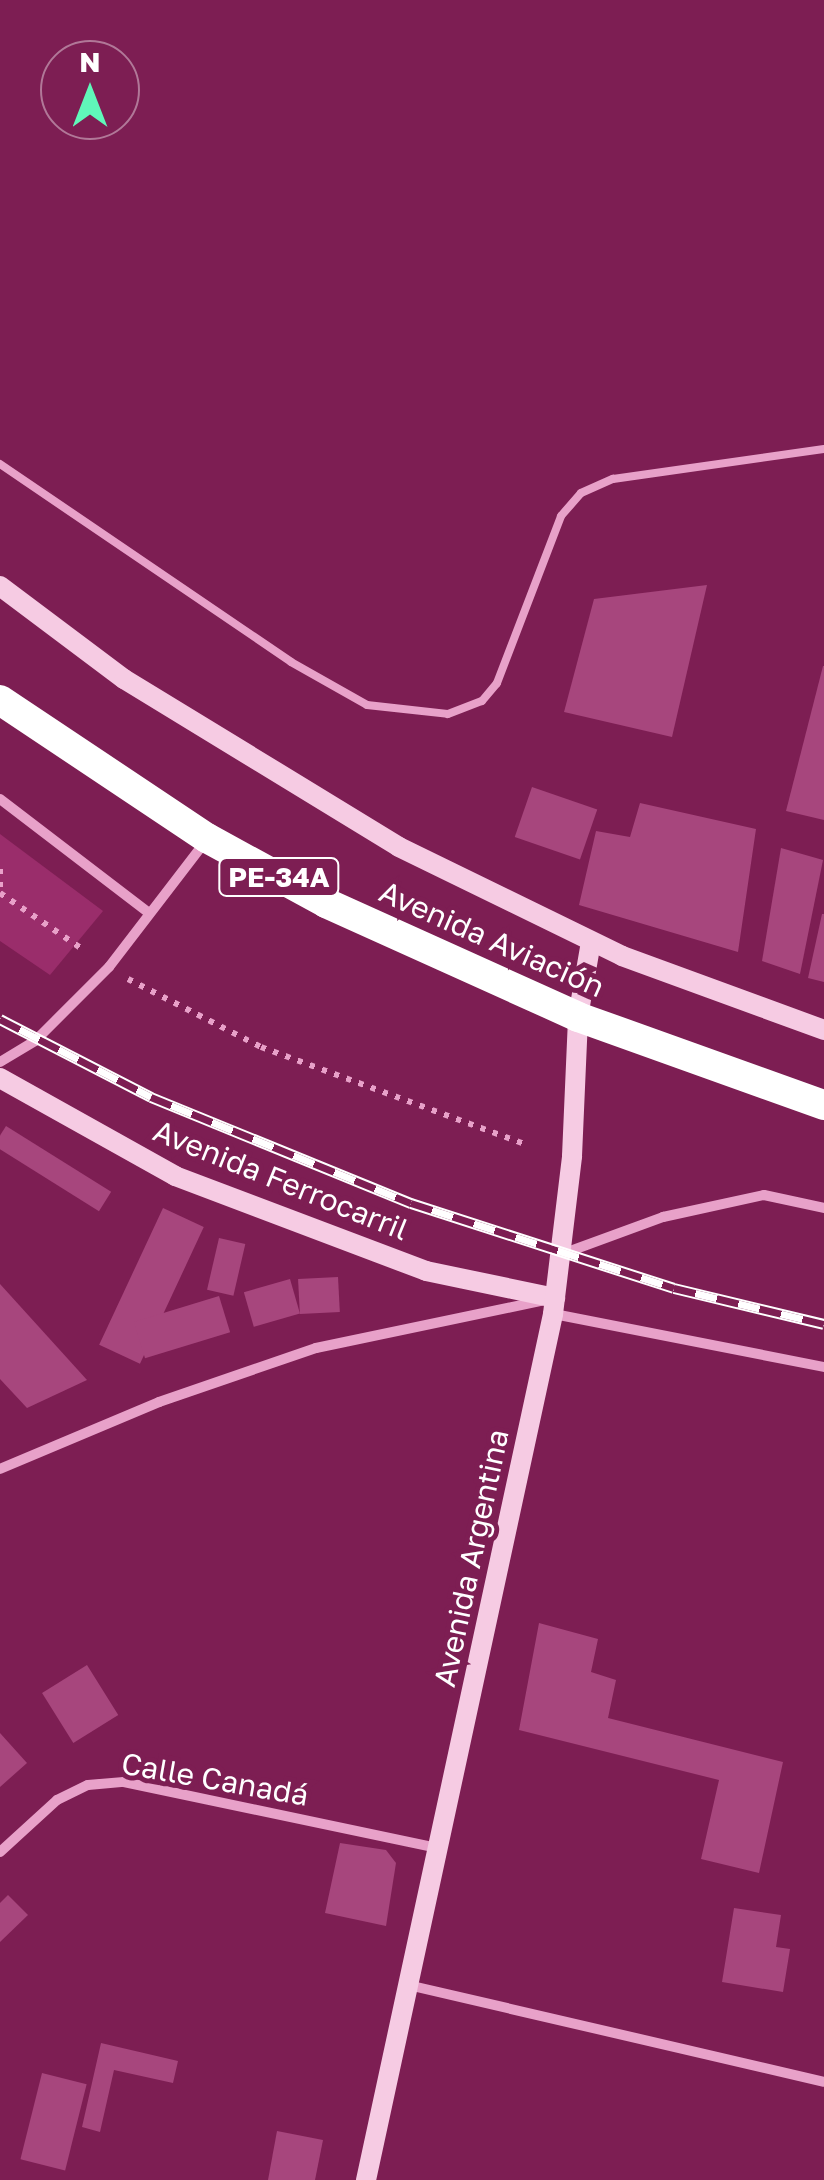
<!DOCTYPE html>
<meta charset="utf-8">
<style>
body{margin:0}
#map{position:relative;width:824px;height:2180px;overflow:hidden;background:#7d1e53;font-family:"Golos Text",sans-serif}
div>[style]{position:absolute}
.green>*{inset:0;background:#9a2d6b}
.building>*{inset:0;background:#a7467d;transform-origin:0 0}
.path>*{height:6px;margin-top:-3px;transform-origin:0;background:repeating-linear-gradient(90deg,#e8a1c9 0 5px,transparent 0 13px)}
.lane>*{height:8px;margin:-4px;padding:0 4px;transform-origin:4px;border-radius:4px;background:#e8a1c9}
.street>*{height:10px;margin:-5px;padding:0 5px;transform-origin:5px;border-radius:5px;background:#e8a1c9}
.secondary>*{height:20px;margin:-10px;padding:0 10px;transform-origin:10px;border-radius:10px;background:#f6cbe3}
.highway>*{height:30px;margin:-15px;padding:0 15px;transform-origin:15px;border-radius:15px;background:#fff}
.rail>*{height:11px;margin-top:-5.5px;transform-origin:0;background:repeating-linear-gradient(90deg,#7d1e53 0 22px,#fff 0 44px);box-sizing:border-box;border-block:2px solid #fff}
span{translate:-50% -50%;white-space:nowrap;text-align:center;line-height:1.15;-webkit-text-stroke:10px #7d1e53;paint-order:stroke}
.shield-label span{padding:2px 8px;background:#7d1e53;border:2px solid;border-radius:8px;-webkit-text-stroke-width:0}
.shield-label{font-size:28px;color:#fff;font-weight:700}
.street-label{font-size:30px;color:#fff}
.north{position:absolute;left:40px;top:40px;width:100px;height:100px;box-sizing:border-box;background:#7d1e53;border:2px solid #b17898;border-radius:50%;rotate:0deg;font-size:28px;font-weight:700;line-height:40px;text-align:center;color:#fff}
.north::after{content:'';display:block;margin:auto;width:35px;height:45px;background:#60f7b9;clip-path:polygon(50% 0,100% 100%,50% 72%,0 100%)}
</style>
<div id="map">
<div class="green">
<div style="clip-path:polygon(0 834px,103px 911px,50px 975px,0 941px)"></div>
</div>
<div class="building">
<div style="clip-path:polygon(707px 585px,672px 737px,564px 712px,594px 599px)"></div>
<div style="clip-path:polygon(823px 666px,824px 666px,824px 820px,786px 811px)"></div>
<div style="left:532px;top:787px;width:69px;height:53px;rotate:19deg"></div>
<div style="clip-path:polygon(640px 803px,756px 829px,738px 952px,579px 905px,596px 831px,630px 837px)"></div>
<div style="clip-path:polygon(781px 848px,823px 860px,800px 974px,762px 961px)"></div>
<div style="clip-path:polygon(822px 914px,824px 914px,824px 982px,808px 978px)"></div>
<div style="left:6px;top:1126px;width:124px;height:23px;rotate:32deg"></div>
<div style="left:163px;top:1208px;width:45px;height:151px;rotate:25deg"></div>
<div style="left:219px;top:1238px;width:27px;height:53px;rotate:13deg"></div>
<div style="left:338px;top:1277px;width:35px;height:40px;rotate:87deg"></div>
<div style="left:290px;top:1279px;width:36px;height:48px;rotate:74deg"></div>
<div style="clip-path:polygon(0 1284px,87px 1380px,27px 1408px,0 1379px)"></div>
<div style="left:219px;top:1296px;width:38px;height:89px;rotate:73deg"></div>
<div style="clip-path:polygon(539px 1623px,598px 1639px,591px 1672px,616px 1680px,608px 1718px,783px 1762px,759px 1873px,701px 1859px,719px 1780px,519px 1730px)"></div>
<div style="left:87px;top:1665px;width:59px;height:53px;rotate:58deg"></div>
<div style="clip-path:polygon(0 1733px,27px 1763px,0 1787px)"></div>
<div style="clip-path:polygon(340px 1843px,386px 1850px,396px 1863px,386px 1926px,325px 1913px)"></div>
<div style="clip-path:polygon(8px 1895px,28px 1915px,0 1942px,0 1903px)"></div>
<div style="clip-path:polygon(734px 1908px,781px 1915px,776px 1947px,790px 1949px,783px 1992px,722px 1982px)"></div>
<div style="clip-path:polygon(101px 2043px,178px 2061px,173px 2083px,114px 2070px,100px 2132px,82px 2127px)"></div>
<div style="left:42px;top:2073px;width:46px;height:89px;rotate:14deg"></div>
<div style="clip-path:polygon(277px 2131px,323px 2140px,315px 2180px,268px 2180px)"></div>
</div>
<div class="path">
<div style="left:0;top:869px;width:21px;rotate:90deg"></div>
<div style="left:0;top:893px;width:99px;rotate:34.3deg"></div>
<div style="left:128px;top:979px;width:149px;rotate:27.1deg"></div>
<div style="left:261px;top:1047px;width:283px;rotate:20.2deg"></div>
</div>
<div class="lane">
<div style="left:0;top:464px;width:352px;rotate:34.2deg"></div>
<div style="left:291px;top:662px;width:87px;rotate:29.5deg"></div>
<div style="left:367px;top:705px;width:81px;rotate:6.3deg"></div>
<div style="left:448px;top:714px;width:36px;rotate:-21deg"></div>
<div style="left:482px;top:701px;width:23px;rotate:-50deg"></div>
<div style="left:497px;top:683px;width:179px;rotate:-69deg"></div>
<div style="left:561px;top:516px;width:30px;rotate:-49deg"></div>
<div style="left:581px;top:493px;width:35px;rotate:-24deg"></div>
<div style="left:613px;top:479px;width:213px;rotate:-8.1deg"></div>
</div>
<div class="street">
<div style="left:0;top:799px;width:186px;rotate:37.4deg"></div>
<div style="left:0;top:1062px;width:41px;rotate:-31deg"></div>
<div style="left:35px;top:1041px;width:105px;rotate:-45deg"></div>
<div style="left:109px;top:967px;width:156px;rotate:-52.5deg"></div>
<div style="left:562px;top:1254px;width:108px;rotate:-20.1deg"></div>
<div style="left:663px;top:1217px;width:103px;rotate:-12.3deg"></div>
<div style="left:764px;top:1195px;width:61px;rotate:12.2deg"></div>
<div style="left:554px;top:1314px;width:275px;rotate:11.1deg"></div>
<div style="left:0;top:1469px;width:173px;rotate:-22.8deg"></div>
<div style="left:159px;top:1402px;width:166px;rotate:-19deg"></div>
<div style="left:316px;top:1348px;width:230px;rotate:-11.8deg"></div>
<div style="left:0;top:1852px;width:77px;rotate:-42.4deg"></div>
<div style="left:57px;top:1800px;width:34px;rotate:-26deg"></div>
<div style="left:88px;top:1785px;width:36px;rotate:-5deg"></div>
<div style="left:124px;top:1782px;width:321px;rotate:11.9deg"></div>
<div style="left:408px;top:1985px;width:427px;rotate:13.1deg"></div>
</div>
<div class="secondary">
<div style="left:0;top:586px;width:155px;rotate:36.9deg"></div>
<div style="left:124px;top:679px;width:322px;rotate:31.4deg"></div>
<div style="left:399px;top:847px;width:248px;rotate:26deg"></div>
<div style="left:622px;top:956px;width:215px;rotate:20.1deg"></div>
<div style="left:0;top:1078px;width:201px;rotate:29.2deg"></div>
<div style="left:175px;top:1176px;width:268px;rotate:20.7deg"></div>
<div style="left:426px;top:1271px;width:132px;rotate:11.8deg"></div>
<div style="left:366px;top:2180px;width:886px;rotate:-77.81deg"></div>
<div style="left:553px;top:1314px;width:159px;rotate:-83.1deg"></div>
<div style="left:572px;top:1156px;width:139px;rotate:-87.5deg"></div>
<div style="left:578px;top:1017px;width:76px;rotate:-80.2deg"></div>
</div>
<div class="highway">
<div style="left:0;top:700px;width:249px;rotate:33.7deg"></div>
<div style="left:207px;top:838px;width:136px;rotate:28.6deg"></div>
<div style="left:326px;top:903px;width:277px;rotate:24.3deg"></div>
<div style="left:578px;top:1017px;width:261px;rotate:19.7deg"></div>
</div>
<div class="rail">
<div style="left:0;top:1019px;width:170px;rotate:27.3deg"></div>
<div style="left:151px;top:1097px;width:281px;rotate:22.2deg"></div>
<div style="left:411px;top:1203px;width:276px;rotate:17.9deg"></div>
<div style="left:674px;top:1288px;width:154px;rotate:13.5deg"></div>
</div>
<div class="shield-label">
<span style="left:279px;top:877px">PE-34A</span>
</div>
<div class="street-label">
<span style="left:492px;top:939px;rotate:24deg">Avenida Aviación</span>
<span style="left:281px;top:1180px;rotate:22deg">Avenida Ferrocarril</span>
<span style="left:471px;top:1558px;rotate:-78deg">Avenida Argentina</span>
<span style="left:215px;top:1779px;rotate:10deg">Calle Canadá</span>
</div>
<div class="north">N</div>
</div>
